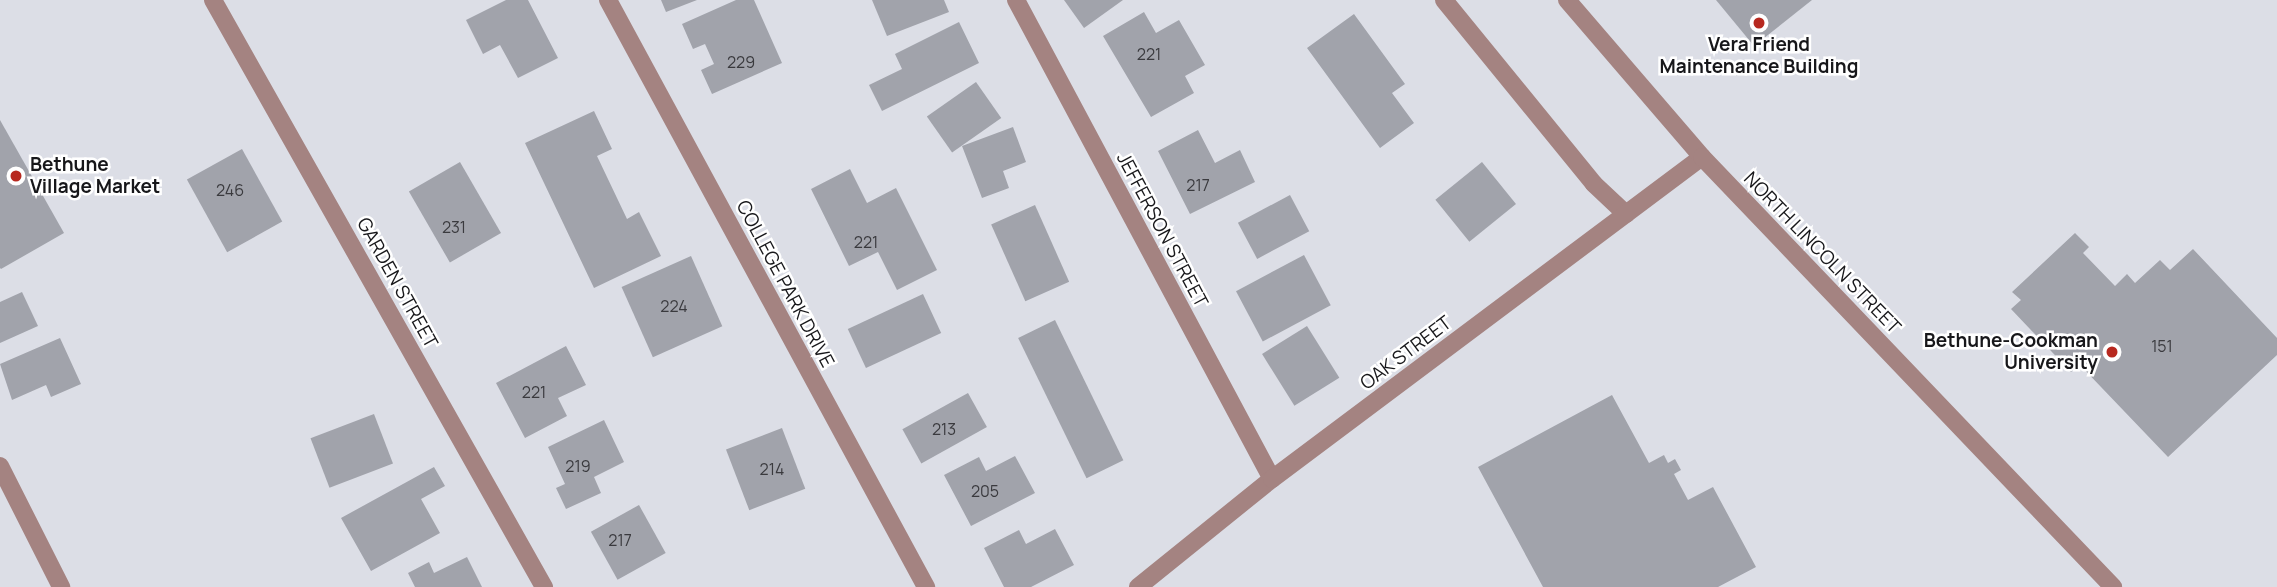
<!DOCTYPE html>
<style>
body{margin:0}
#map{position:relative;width:2277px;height:587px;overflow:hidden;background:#dcdee6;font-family:Manrope,sans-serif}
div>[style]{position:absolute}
.building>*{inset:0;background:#a1a3ab;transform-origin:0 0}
.minor>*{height:18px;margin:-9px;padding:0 9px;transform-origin:9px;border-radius:9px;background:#a48381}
.tertiary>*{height:18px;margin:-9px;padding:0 9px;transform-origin:9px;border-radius:9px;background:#a48381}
.dots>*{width:19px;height:19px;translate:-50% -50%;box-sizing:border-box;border:4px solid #fff;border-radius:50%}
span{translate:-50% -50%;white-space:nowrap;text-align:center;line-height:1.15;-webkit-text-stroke:5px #fff;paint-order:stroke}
.number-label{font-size:16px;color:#3a3a3e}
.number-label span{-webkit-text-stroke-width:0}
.poi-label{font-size:19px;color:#17171a;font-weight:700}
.left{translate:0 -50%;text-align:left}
.right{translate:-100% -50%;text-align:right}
.street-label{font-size:19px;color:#17171a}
</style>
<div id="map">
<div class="building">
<div style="clip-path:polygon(506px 0,528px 0,558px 58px,518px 78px,500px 45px,483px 54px,466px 20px)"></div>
<div style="clip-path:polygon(661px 0,697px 0,666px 12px)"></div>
<div style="clip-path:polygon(736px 0,754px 0,782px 63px,712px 94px,701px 70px,714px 64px,705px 44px,693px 49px,682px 24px)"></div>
<div style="clip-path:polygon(872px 0,944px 0,949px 12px,887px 36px)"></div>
<div style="clip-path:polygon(1064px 0,1123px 0,1084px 28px)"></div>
<div style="clip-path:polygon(1716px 0,1812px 0,1754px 46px)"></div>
<div style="clip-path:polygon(1144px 12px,1156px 33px,1179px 20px,1205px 65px,1185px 76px,1194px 93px,1151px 117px,1103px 36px)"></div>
<div style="clip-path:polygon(1354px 14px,1405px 84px,1392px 93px,1414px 123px,1380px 148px,1307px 48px)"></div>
<div style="clip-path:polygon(959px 22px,979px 63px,882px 111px,869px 85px,902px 69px,895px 54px)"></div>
<div style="left:976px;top:82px;width:44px;height:60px;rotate:55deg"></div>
<div style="clip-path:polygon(594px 111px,612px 149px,597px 156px,627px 219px,639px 212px,661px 256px,594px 288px,525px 143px)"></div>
<div style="clip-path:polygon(0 120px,64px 233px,1px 269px,0 268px)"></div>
<div style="clip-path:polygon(1013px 127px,1026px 162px,1003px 171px,1009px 188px,982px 198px,962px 146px)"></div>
<div style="clip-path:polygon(1198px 130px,1215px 163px,1240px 150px,1255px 182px,1190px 214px,1158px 151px)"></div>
<div style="left:242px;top:149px;width:83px;height:63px;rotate:61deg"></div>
<div style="left:460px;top:162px;width:82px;height:59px;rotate:60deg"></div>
<div style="left:1482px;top:162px;width:54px;height:60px;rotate:51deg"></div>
<div style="clip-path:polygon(850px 169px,867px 203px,896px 188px,937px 270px,897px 290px,878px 252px,849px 266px,811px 189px)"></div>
<div style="left:1290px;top:195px;width:41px;height:59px;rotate:62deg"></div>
<div style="left:1035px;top:205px;width:84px;height:48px;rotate:66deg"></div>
<div style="clip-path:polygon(2075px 233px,2089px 247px,2083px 253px,2115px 286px,2127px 274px,2135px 283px,2160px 260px,2170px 270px,2193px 249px,2277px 338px,2277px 355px,2168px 457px,2079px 364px,2071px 372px,2011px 309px,2021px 300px,2012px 292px)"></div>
<div style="left:1304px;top:255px;width:57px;height:77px;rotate:62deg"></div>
<div style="left:691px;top:256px;width:77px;height:76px;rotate:66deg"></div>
<div style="clip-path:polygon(22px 292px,38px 326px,0 343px,0 302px)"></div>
<div style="left:923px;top:294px;width:43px;height:83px;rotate:65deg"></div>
<div style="left:1055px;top:320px;width:156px;height:41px;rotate:64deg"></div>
<div style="left:1307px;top:326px;width:61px;height:53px;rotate:58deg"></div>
<div style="clip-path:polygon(60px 338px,81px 384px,51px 397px,46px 385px,12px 400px,0 364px)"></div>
<div style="clip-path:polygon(566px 346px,586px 385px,558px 398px,567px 416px,525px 438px,496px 383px)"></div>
<div style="left:968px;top:393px;width:39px;height:75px;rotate:61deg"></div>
<div style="clip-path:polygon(1612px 395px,1649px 463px,1664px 455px,1668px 463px,1675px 459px,1681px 470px,1674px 474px,1688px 500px,1713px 487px,1756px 567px,1718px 587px,1543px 587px,1478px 467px)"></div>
<div style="left:374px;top:414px;width:53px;height:68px;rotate:69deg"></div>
<div style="clip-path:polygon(604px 420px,624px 462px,594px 477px,601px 493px,566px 509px,556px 488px,565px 484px,548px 447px)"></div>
<div style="left:782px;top:428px;width:65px;height:60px;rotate:69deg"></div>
<div style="clip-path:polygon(1015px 456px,1035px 493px,971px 526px,944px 475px,979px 457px,986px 471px)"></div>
<div style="clip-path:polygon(434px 467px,445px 486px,421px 499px,440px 533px,371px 571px,341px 518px)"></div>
<div style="left:639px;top:505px;width:55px;height:55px;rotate:61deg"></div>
<div style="clip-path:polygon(1055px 529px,1074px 565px,1031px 587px,1004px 587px,984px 548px,1019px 530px,1026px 544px)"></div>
<div style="clip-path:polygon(467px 557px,482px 587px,415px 587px,408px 573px,429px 562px,434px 573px)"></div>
</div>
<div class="minor">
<div style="left:213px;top:0;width:674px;rotate:60.58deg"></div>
<div style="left:608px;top:0;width:668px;rotate:61.55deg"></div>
<div style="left:1016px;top:0;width:543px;rotate:61.88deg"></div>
<div style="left:1444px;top:0;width:237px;rotate:50.8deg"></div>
<div style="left:1594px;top:184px;width:44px;rotate:43.2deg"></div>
<div style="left:0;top:466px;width:136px;rotate:63.2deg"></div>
<div style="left:1138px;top:587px;width:172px;rotate:-38.9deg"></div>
<div style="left:1272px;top:479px;width:537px;rotate:-36.83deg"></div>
</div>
<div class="tertiary">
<div style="left:1567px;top:0;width:207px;rotate:49.3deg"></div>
<div style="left:1702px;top:157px;width:595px;rotate:46.29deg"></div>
</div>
<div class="dots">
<div style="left:1759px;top:23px;background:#b7281f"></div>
<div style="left:16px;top:176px;background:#b7281f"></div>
<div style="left:2112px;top:352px;background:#b7281f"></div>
</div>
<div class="number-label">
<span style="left:1149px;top:54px">221</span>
<span style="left:741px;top:62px">229</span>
<span style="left:1198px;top:185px">217</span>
<span style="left:230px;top:190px">246</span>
<span style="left:454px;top:227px">231</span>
<span style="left:866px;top:242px">221</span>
<span style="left:674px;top:306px">224</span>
<span style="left:2162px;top:346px">151</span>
<span style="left:534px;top:392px">221</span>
<span style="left:944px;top:429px">213</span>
<span style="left:578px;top:466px">219</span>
<span style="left:772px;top:469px">214</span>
<span style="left:985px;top:491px">205</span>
<span style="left:620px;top:540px">217</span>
</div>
<div class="poi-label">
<span style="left:1759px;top:56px">Vera Friend<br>Maintenance Building</span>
<span class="left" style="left:30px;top:176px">Bethune<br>Village Market</span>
<span class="right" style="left:2098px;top:352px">Bethune-Cookman<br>University</span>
</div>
<div class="street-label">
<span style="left:1162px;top:230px;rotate:62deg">JEFFERSON STREET</span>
<span style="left:1822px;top:253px;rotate:46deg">NORTH LINCOLN STREET</span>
<span style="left:397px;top:283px;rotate:61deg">GARDEN STREET</span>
<span style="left:785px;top:284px;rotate:62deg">COLLEGE PARK DRIVE</span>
<span style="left:1406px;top:353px;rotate:-37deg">OAK STREET</span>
</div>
</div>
